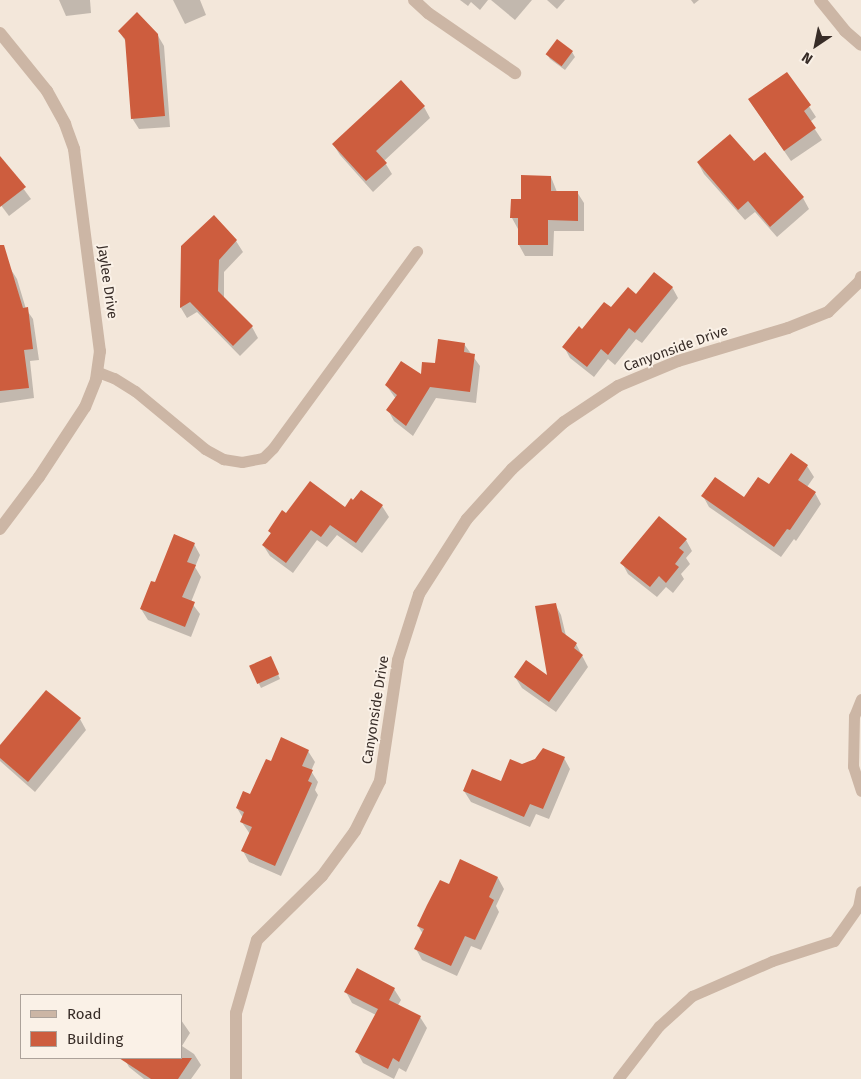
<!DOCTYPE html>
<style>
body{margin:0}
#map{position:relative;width:861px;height:1079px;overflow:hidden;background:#f3e7da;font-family:"Fira Sans",sans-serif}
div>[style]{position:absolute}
.shadow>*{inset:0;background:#0003}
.building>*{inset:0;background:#cd5d3e;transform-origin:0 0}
.service>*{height:11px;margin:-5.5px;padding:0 5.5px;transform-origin:5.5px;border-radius:5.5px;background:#ccb6a5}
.minor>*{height:12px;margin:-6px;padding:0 6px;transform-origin:6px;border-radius:6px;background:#ccb6a5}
span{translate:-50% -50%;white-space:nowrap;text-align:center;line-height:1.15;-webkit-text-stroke:4px #faf1e7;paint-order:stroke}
.street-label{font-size:14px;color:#372c27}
.legend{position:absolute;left:20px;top:994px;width:162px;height:65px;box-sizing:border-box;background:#faf1e7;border:1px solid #aca29a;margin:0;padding:6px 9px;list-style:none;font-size:15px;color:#372c27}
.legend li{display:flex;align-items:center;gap:10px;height:25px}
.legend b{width:25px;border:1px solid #aca29a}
.north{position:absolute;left:791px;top:20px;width:50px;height:50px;-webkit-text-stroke:4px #faf1e7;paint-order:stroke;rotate:214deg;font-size:14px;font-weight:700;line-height:20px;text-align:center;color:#372c27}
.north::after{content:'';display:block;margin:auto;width:18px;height:22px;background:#372c27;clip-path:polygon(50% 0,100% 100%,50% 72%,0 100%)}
</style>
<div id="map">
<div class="shadow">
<div style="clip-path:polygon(59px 0,90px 0,91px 13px,66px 16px)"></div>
<div style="clip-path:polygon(173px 0,200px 0,206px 15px,185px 24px)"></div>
<div style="clip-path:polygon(460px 0,488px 0,480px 10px,471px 2px,468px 6px)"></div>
<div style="clip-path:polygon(491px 0,532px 0,515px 20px)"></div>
<div style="clip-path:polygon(547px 0,565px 0,557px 9px)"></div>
<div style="clip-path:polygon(691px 0,699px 0,694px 4px)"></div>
<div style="clip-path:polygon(119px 31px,157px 34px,164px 46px,170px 127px,139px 129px,132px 118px,126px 42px)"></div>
<div style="clip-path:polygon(572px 52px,575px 57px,565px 70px,550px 59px,547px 54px)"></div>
<div style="clip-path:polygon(787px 73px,816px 117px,810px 122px,822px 140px,791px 161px,749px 100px)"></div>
<div style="clip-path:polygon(424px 107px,430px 118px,384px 161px,392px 174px,373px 192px,340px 155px,333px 144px)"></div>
<div style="clip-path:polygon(0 157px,31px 199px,9px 216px,0 204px)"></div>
<div style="clip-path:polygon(698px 163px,754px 163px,803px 198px,809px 209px,777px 237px,755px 212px,745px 220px,704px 174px)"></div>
<div style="clip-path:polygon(551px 177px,557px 192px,577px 192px,584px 203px,584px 231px,554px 231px,553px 256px,525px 256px,519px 245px,518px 229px,512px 218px,512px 200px,522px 201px)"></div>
<div style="clip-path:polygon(214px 217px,236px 241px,243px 252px,224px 272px,224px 299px,252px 327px,258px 338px,240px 356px,197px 312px,187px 318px,181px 308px,182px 247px)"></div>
<div style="clip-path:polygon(10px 268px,17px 279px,26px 309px,33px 319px,39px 360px,30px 361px,34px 398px,0 403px,0 271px)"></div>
<div style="clip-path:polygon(672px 287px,678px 298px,642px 343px,636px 339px,615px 365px,608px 359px,594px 377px,570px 358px,564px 347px,611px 309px,636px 296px)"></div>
<div style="clip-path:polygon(464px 344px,480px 366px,476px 403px,436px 398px,413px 436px,394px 421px,388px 410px,396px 399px,386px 385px,422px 377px)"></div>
<div style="clip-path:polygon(791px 455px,807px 466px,814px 477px,807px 487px,815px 493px,821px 504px,796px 541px,794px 539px,781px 557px,709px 507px,703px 496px,744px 499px,769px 486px)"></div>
<div style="clip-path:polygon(362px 491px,382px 506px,389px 517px,362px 553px,337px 535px,327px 547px,317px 540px,293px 573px,270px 556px,263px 545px,271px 534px,269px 531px,286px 515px,345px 508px)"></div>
<div style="clip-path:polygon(686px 540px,692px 551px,686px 558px,690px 564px,681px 574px,684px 579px,673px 593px,666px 587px,657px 597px,628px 574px,622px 563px)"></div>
<div style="clip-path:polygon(194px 544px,200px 555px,195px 567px,201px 577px,191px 602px,200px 614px,191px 637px,148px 620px,141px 609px,155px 584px)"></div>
<div style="clip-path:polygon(555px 604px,561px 615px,566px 636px,576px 644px,588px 667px,556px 712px,522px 688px,515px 677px,548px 678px)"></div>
<div style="clip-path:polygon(273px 663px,280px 679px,261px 688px,250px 666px)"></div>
<div style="clip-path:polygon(80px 719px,86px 730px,35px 792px,0 761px,0 747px)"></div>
<div style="clip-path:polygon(308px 751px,315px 762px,311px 771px,318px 782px,315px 790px,318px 795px,281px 876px,249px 862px,243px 851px,250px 834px,241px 821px,243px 818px,237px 808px,251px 796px,271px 763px)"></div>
<div style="clip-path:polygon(564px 758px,570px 769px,549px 819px,536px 814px,530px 827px,471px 802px,464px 791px,502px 782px,522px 765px)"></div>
<div style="clip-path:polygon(498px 878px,504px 889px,496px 906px,499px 912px,481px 950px,471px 946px,457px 976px,422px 960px,416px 949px,423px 934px,418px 926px,449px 885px)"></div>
<div style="clip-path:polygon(394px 989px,401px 1000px,398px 1005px,420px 1017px,427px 1028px,406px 1072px,399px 1068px,394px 1079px,363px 1063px,357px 1052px,376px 1015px,352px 1003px,346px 992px)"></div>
<div style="clip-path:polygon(181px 1020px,190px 1033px,182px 1046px,194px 1054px,201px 1065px,191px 1079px,144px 1079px,129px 1067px,124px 1058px,181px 1058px)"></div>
</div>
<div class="building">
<div style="clip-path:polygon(137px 12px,158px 34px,165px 116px,131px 119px,125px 39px,118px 31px)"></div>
<div style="left:557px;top:39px;width:20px;height:19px;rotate:37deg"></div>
<div style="clip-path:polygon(787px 72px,811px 105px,804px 111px,816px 128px,784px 151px,748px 99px)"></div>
<div style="clip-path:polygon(401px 80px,425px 106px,376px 151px,387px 163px,366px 181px,332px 144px)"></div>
<div style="clip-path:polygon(730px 134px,754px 161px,765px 152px,804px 197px,770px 227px,748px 201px,738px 210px,697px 162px)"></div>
<div style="clip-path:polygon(0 156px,26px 187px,0 207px)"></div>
<div style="clip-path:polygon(521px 175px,551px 176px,551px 191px,578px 191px,578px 221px,548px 220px,548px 245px,518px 245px,518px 218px,510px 218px,511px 199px,521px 199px)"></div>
<div style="clip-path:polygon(214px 215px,237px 240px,219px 260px,218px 291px,253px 326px,233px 346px,190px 302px,180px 308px,181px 246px)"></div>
<div style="clip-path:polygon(0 245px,4px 245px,23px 308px,28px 307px,33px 349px,24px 350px,29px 388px,0 391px)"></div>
<div style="clip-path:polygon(654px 272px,673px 287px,635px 333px,629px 328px,608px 355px,601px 349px,587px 367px,562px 347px,579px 326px,582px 329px,604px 302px,611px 307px,628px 287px,636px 294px)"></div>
<div style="clip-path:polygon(438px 339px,465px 343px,464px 352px,475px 354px,470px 392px,430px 387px,406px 426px,386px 410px,397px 395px,385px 385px,401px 361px,421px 374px,422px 362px,435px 363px)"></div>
<div style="clip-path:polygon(791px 453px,808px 465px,798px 480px,816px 492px,790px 530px,787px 529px,774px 547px,701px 496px,715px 477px,744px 497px,758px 477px,769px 484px)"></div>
<div style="clip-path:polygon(310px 481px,345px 507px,351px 498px,353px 500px,361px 490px,383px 505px,356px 543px,330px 525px,321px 537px,311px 530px,286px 563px,262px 545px,271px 533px,268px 531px,282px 510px,286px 513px)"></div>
<div style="clip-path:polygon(659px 516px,687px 539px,679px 548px,684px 552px,675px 564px,679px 567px,666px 583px,659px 576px,650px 587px,620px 563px)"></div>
<div style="clip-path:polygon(174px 534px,195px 543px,187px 562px,196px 565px,182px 597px,195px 602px,185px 627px,140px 609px,151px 581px,155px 582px)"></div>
<div style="clip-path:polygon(556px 603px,562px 632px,577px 643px,574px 648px,583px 655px,549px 702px,514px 677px,526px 660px,547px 675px,535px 606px)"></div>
<div style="left:271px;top:656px;width:20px;height:24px;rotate:66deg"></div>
<div style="clip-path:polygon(46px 690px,81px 718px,28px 782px,0 758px,0 745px)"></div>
<div style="clip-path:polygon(281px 737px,309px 750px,302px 766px,313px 770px,308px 781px,312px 783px,275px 866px,241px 851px,252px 827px,240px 822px,244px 812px,236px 808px,243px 791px,250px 794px,266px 759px,271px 761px)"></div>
<div style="clip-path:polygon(543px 748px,565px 757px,543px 809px,530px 804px,524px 817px,463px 791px,472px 769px,501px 781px,510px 759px,522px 764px,535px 759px)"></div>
<div style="clip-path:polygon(460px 859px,498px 877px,489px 897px,494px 900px,475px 940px,465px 936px,451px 966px,414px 949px,424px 929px,417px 926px,427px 905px,440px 880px,449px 884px)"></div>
<div style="clip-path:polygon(357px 968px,395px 988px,389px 1000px,421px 1016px,399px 1062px,393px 1058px,388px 1069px,355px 1052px,378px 1009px,344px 992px)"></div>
<div style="clip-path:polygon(119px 1058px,192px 1058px,178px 1079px,151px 1079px)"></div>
</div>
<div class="service">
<div style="left:98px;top:372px;width:17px;rotate:21deg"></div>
<div style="left:114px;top:378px;width:25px;rotate:32deg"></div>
<div style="left:135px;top:391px;width:91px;rotate:39.6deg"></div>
<div style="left:205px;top:449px;width:21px;rotate:29deg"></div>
<div style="left:223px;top:459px;width:19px;rotate:9deg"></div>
<div style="left:242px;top:462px;width:21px;rotate:-11deg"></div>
<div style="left:263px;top:458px;width:14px;rotate:-45deg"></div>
<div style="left:273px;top:448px;width:244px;rotate:-53.8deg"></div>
<div style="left:861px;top:699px;width:18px;rotate:112deg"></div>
<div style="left:854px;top:716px;width:50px;rotate:91.1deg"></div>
<div style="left:853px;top:766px;width:26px;rotate:72deg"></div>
<div style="left:618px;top:1079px;width:67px;rotate:-52.3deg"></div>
<div style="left:659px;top:1026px;width:45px;rotate:-42.3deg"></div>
<div style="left:692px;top:996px;width:87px;rotate:-23.6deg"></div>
<div style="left:772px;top:961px;width:65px;rotate:-17.9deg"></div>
<div style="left:834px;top:941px;width:42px;rotate:-54.8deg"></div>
<div style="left:858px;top:907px;width:16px;rotate:-79deg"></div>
</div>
<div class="minor">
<div style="left:414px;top:0;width:19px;rotate:43deg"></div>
<div style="left:428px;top:13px;width:106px;rotate:34.6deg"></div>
<div style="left:820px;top:0;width:40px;rotate:51deg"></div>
<div style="left:845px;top:31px;width:21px;rotate:41deg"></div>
<div style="left:0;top:33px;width:75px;rotate:51deg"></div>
<div style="left:47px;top:91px;width:38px;rotate:61deg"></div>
<div style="left:65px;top:124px;width:27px;rotate:70deg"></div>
<div style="left:74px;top:149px;width:204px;rotate:82.7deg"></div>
<div style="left:100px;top:351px;width:29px;rotate:98deg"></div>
<div style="left:96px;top:380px;width:29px;rotate:112deg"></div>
<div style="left:85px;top:407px;width:84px;rotate:123.3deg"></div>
<div style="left:39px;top:477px;width:65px;rotate:126.9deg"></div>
<div style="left:236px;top:1079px;width:66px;rotate:-90deg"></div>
<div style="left:236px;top:1013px;width:76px;rotate:-74deg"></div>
<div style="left:257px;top:940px;width:91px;rotate:-44.6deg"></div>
<div style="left:322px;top:876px;width:56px;rotate:-53.7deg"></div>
<div style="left:355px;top:831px;width:56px;rotate:-63.4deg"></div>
<div style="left:380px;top:781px;width:122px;rotate:-81.5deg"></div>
<div style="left:398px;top:660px;width:69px;rotate:-72.3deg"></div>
<div style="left:419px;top:594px;width:89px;rotate:-57.4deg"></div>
<div style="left:467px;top:519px;width:67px;rotate:-48deg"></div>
<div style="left:512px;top:469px;width:70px;rotate:-42.1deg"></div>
<div style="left:564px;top:422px;width:65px;rotate:-33.7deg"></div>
<div style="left:618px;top:386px;width:65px;rotate:-22.6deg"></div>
<div style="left:678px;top:361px;width:115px;rotate:-16.7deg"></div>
<div style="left:788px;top:328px;width:43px;rotate:-21.8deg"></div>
<div style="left:828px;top:312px;width:45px;rotate:-44.1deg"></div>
<div style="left:860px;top:281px;width:4px;rotate:-76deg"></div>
</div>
<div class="street-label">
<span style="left:107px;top:282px;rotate:82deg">Jaylee Drive</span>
<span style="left:676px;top:349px;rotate:-20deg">Canyonside Drive</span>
<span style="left:376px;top:710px;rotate:-81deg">Canyonside Drive</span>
</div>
<ul class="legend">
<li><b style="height:6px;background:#ccb6a5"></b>Road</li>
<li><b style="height:14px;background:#cd5d3e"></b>Building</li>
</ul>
<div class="north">N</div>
</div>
